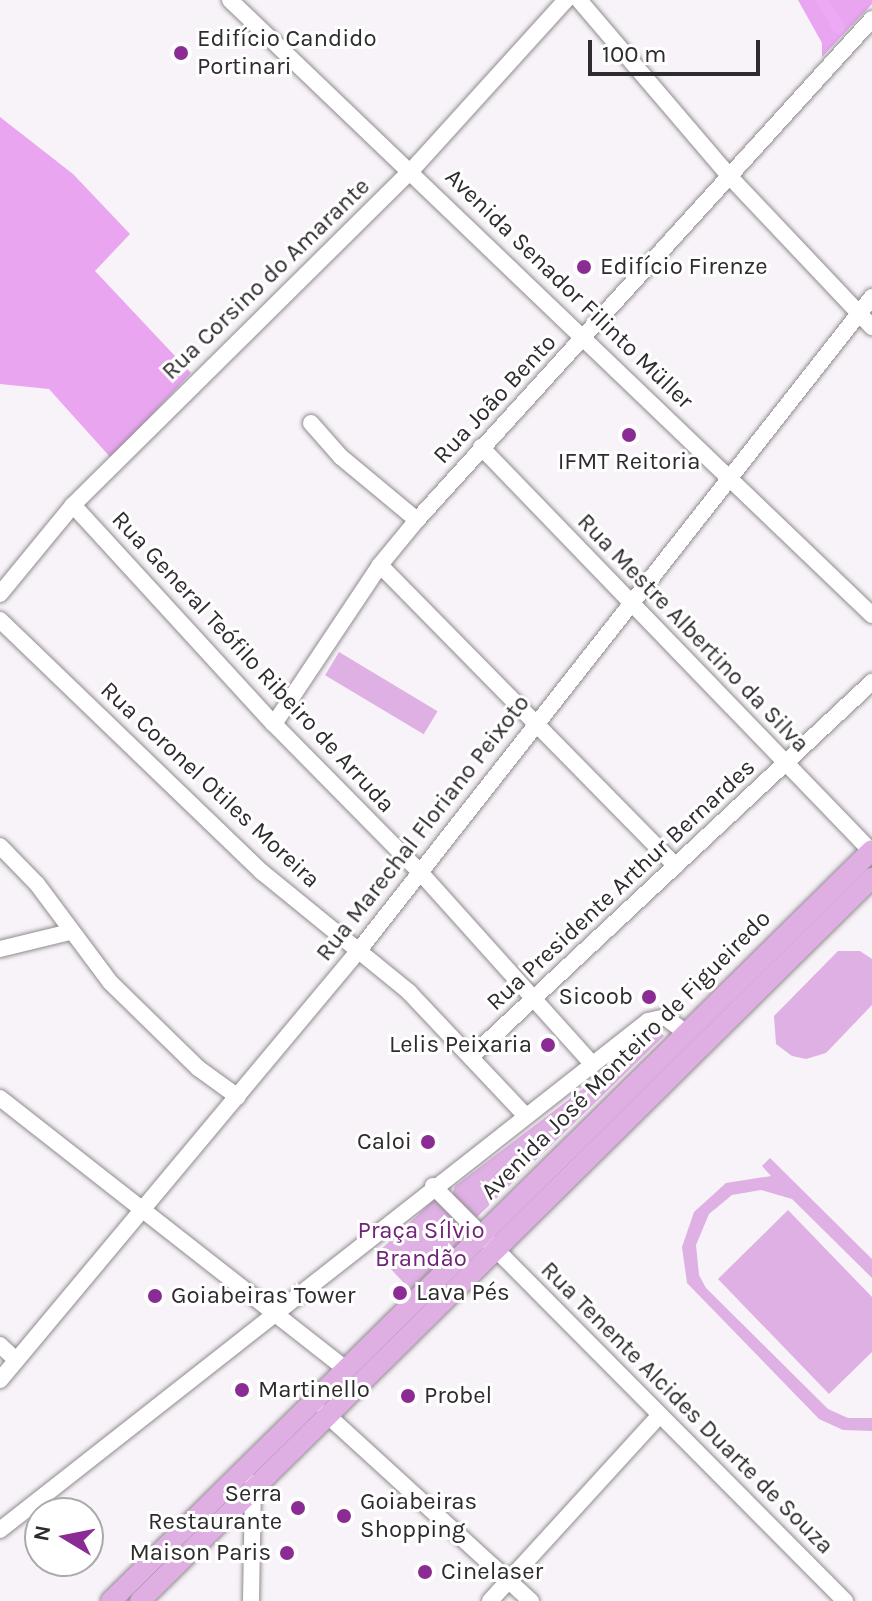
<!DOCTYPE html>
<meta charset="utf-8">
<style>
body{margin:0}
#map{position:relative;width:872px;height:1601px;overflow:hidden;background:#f8f3f8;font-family:Karla,sans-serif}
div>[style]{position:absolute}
.green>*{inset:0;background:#dfb0e3;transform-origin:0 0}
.forest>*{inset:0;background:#e9a5f0}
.canal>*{height:12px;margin:-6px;padding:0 6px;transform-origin:6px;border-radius:6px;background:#eda9f4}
.roads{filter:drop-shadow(0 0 2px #8f8b8f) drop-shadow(0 0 2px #8f8b8f)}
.minor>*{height:16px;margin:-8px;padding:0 8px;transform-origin:8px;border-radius:8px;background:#fff}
.major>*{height:20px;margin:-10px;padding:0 10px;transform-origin:10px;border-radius:10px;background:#dfafe4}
.dots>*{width:22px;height:22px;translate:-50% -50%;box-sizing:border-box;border:4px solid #fff;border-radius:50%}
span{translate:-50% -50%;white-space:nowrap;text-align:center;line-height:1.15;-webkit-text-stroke:6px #fff;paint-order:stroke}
.poi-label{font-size:24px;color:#2d2b2d}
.left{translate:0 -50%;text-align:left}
.right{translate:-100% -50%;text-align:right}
.street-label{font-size:24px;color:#2d2b2d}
.park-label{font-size:24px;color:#71227a}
.north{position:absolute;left:24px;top:1497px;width:80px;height:80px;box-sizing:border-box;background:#fff;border:2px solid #abaaab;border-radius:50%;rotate:280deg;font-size:22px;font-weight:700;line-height:32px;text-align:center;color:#2d2b2d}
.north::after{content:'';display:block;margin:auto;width:28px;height:36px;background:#8b2c95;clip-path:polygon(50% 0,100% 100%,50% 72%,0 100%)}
.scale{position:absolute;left:588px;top:40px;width:172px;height:36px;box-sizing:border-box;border:4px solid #2d2b2d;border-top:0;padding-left:10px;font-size:24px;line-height:28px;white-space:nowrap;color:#2d2b2d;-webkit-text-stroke:6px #fff;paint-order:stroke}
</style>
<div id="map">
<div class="green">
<div style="left:339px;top:652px;width:115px;height:27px;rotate:31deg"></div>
<div style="clip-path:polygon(838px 951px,860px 951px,872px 959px,872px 1005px,826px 1053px,806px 1059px,792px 1056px,776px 1044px,774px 1016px)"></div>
<div style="clip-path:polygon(659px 1031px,664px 1036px,474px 1220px,452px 1195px,455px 1186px)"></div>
<div style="clip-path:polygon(770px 1158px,872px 1259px,872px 1278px,792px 1199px,761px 1190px,732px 1195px,709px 1214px,696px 1245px,699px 1275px,706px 1288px,828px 1409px,848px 1418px,872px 1418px,872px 1431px,843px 1430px,819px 1419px,687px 1283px,682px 1247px,694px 1212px,726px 1183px,771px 1176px,762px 1166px)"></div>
<div style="left:435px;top:1199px;width:50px;height:80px;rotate:47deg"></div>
<div style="clip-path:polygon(788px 1210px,872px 1297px,872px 1352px,829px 1394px,718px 1279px)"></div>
</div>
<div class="forest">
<div style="clip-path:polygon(798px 0,872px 0,872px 4px,822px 57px,822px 43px)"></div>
<div style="clip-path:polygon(0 117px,73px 174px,130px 234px,95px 271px,191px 373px,111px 458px,49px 389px,0 384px)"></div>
</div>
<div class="canal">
<div style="left:822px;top:0;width:33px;rotate:59deg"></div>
</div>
<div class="roads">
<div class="minor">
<div style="left:230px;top:0;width:889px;rotate:43.77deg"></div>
<div style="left:579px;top:0;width:235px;rotate:49.5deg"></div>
<div style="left:732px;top:179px;width:204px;rotate:46.6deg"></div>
<div style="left:311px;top:423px;width:45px;rotate:48.6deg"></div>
<div style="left:341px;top:457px;width:99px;rotate:39.7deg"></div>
<div style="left:481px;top:447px;width:562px;rotate:46.01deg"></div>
<div style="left:73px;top:505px;width:297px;rotate:47.5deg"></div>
<div style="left:274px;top:724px;width:208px;rotate:45.4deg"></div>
<div style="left:420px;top:872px;width:258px;rotate:48.1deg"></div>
<div style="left:380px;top:565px;width:422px;rotate:45.5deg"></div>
<div style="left:0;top:594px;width:115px;rotate:-50.6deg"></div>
<div style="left:73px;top:505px;width:475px;rotate:-44.7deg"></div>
<div style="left:411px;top:171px;width:231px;rotate:-47.8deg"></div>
<div style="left:0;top:620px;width:364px;rotate:43.9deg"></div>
<div style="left:262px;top:872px;width:190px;rotate:39.2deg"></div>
<div style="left:409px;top:992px;width:170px;rotate:46.7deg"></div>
<div style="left:274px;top:724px;width:191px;rotate:-56.3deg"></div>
<div style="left:380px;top:565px;width:58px;rotate:-50.6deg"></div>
<div style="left:417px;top:520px;width:677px;rotate:-47.75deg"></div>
<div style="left:0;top:846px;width:53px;rotate:45.8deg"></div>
<div style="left:37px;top:884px;width:122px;rotate:53.3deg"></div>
<div style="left:110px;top:982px;width:123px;rotate:44.3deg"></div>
<div style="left:198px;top:1068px;width:49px;rotate:35.9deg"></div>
<div style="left:0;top:949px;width:72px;rotate:-13.7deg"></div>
<div style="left:472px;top:1056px;width:548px;rotate:-43.08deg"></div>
<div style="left:0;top:1098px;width:437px;rotate:38.1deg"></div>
<div style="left:433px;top:1186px;width:585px;rotate:45.21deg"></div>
<div style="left:0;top:1345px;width:22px;rotate:43deg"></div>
<div style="left:0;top:1380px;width:562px;rotate:-50.13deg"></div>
<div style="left:360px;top:949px;width:829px;rotate:-51.86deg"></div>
<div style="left:325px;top:1413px;width:279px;rotate:42.4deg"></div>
<div style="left:0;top:1530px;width:824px;rotate:-38.15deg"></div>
<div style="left:648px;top:1021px;width:17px;rotate:-13deg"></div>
<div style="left:665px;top:1017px;width:25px;rotate:37deg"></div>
<div style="left:251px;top:1601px;width:118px;rotate:-89deg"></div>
<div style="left:490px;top:1601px;width:252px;rotate:-47.6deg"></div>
</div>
<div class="major">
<div style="left:111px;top:1601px;width:1069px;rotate:-44.62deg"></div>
<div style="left:140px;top:1601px;width:1029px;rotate:-44.65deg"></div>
</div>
</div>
<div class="dots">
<div style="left:181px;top:53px;background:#8b2c95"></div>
<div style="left:584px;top:267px;background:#8b2c95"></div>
<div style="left:629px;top:435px;background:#8b2c95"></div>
<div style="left:649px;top:997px;background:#8b2c95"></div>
<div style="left:548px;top:1045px;background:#8b2c95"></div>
<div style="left:428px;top:1142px;background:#8b2c95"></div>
<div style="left:400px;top:1293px;background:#8b2c95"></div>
<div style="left:155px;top:1296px;background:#8b2c95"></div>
<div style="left:242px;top:1390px;background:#8b2c95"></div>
<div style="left:408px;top:1396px;background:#8b2c95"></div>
<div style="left:298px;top:1508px;background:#8b2c95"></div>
<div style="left:344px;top:1516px;background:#8b2c95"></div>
<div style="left:287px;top:1553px;background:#8b2c95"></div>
<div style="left:425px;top:1572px;background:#8b2c95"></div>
</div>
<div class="poi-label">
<span class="left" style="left:197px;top:53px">Edifício Candido<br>Portinari</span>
<span class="left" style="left:600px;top:267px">Edifício Firenze</span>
<span style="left:629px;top:462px">IFMT Reitoria</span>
<span class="right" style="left:633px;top:997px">Sicoob</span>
<span class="right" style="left:532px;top:1045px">Lelis Peixaria</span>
<span class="right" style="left:412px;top:1142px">Caloi</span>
<span class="left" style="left:416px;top:1293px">Lava Pés</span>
<span class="left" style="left:171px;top:1296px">Goiabeiras Tower</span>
<span class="left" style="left:258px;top:1390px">Martinello</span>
<span class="left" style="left:424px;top:1396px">Probel</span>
<span class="right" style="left:282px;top:1508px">Serra<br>Restaurante</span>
<span class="left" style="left:360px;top:1516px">Goiabeiras<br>Shopping</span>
<span class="right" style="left:271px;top:1553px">Maison Paris</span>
<span class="left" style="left:441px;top:1572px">Cinelaser</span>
</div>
<div class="street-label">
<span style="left:266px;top:279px;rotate:-44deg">Rua Corsino do Amarante</span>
<span style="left:569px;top:289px;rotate:44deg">Avenida Senador Filinto Müller</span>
<span style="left:495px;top:399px;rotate:-47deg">Rua João Bento</span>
<span style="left:693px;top:633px;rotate:46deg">Rua Mestre Albertino da Silva</span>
<span style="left:253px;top:662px;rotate:47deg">Rua General Teófilo Ribeiro de Arruda</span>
<span style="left:210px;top:785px;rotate:43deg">Rua Coronel Otiles Moreira</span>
<span style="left:423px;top:828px;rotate:-52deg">Rua Marechal Floriano Peixoto</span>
<span style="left:621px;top:885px;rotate:-43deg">Rua Presidente Arthur Bernardes</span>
<span style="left:626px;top:1055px;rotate:-45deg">Avenida José Monteiro de Figueiredo</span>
<span style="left:687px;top:1408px;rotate:45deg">Rua Tenente Alcides Duarte de Souza</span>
</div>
<div class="park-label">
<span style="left:421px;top:1245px">Praça Sílvio<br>Brandão</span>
</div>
<div class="north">N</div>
<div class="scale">100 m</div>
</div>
